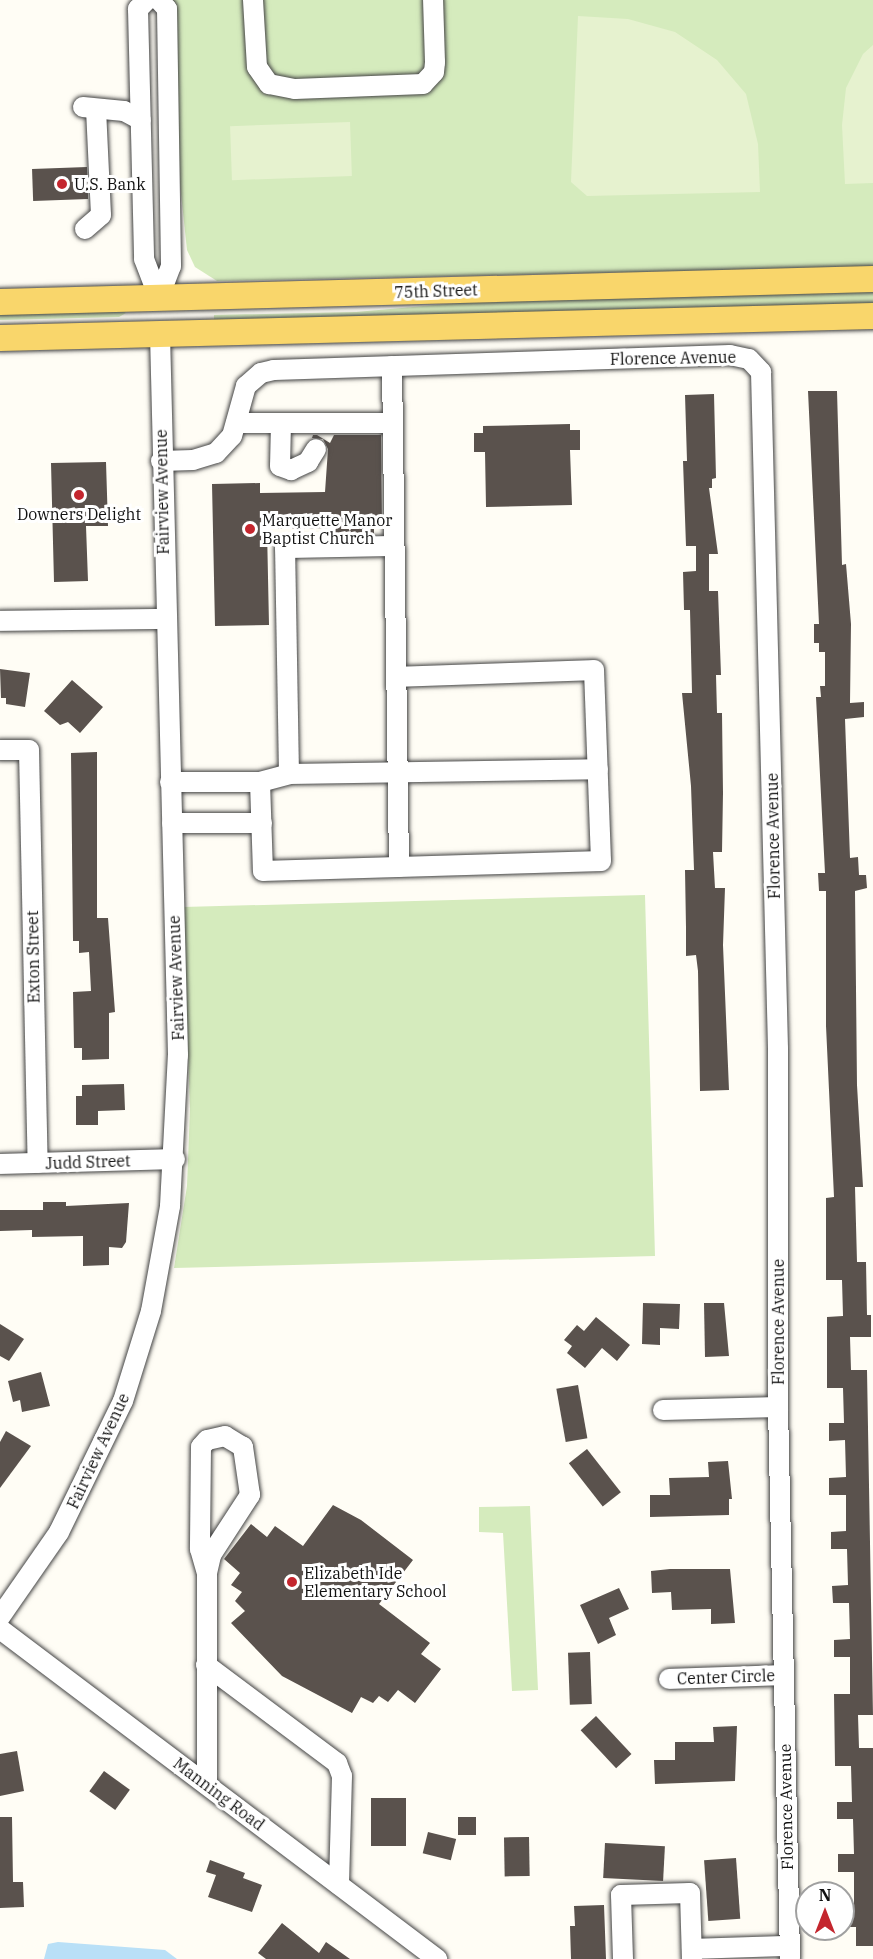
<!DOCTYPE html>
<style>
body{margin:0}
#map{position:relative;width:873px;height:1959px;overflow:hidden;background:#fffdf5;font-family:"IBM Plex Serif",serif}
div>[style]{position:absolute}
.green>*{inset:0;background:#d5ebbd}
.pitch>*{inset:0;background:#e6f2cf;transform-origin:0 0}
.water>*{inset:0;background:#b9e0f7}
.building>*{inset:0;background:#5a524d;transform-origin:0 0}
.roads{filter:drop-shadow(0 0 2px #444) drop-shadow(0 0 2px #444)}
.minor>*{height:20px;margin:-10px;padding:0 10px;transform-origin:10px;border-radius:10px;background:#fff}
.major>*{height:26px;margin:-13px;padding:0 13px;transform-origin:13px;border-radius:13px;background:#f9d66b}
.dots>*{width:16px;height:16px;translate:-50% -50%;box-sizing:border-box;border:3px solid #fff;border-radius:50%}
span{translate:-50% -50%;white-space:nowrap;text-align:center;line-height:1.15;-webkit-text-stroke:6px #fff;paint-order:stroke}
.poi-label{font-size:16px;color:#111}
.left{translate:0 -50%;text-align:left}
.street-label{font-size:16px;color:#111}
.north{position:absolute;left:795px;top:1881px;width:60px;height:60px;box-sizing:border-box;background:#fff;border:2px solid #a0a0a0;border-radius:50%;rotate:0deg;font-size:16px;font-weight:700;line-height:24px;text-align:center;color:#111}
.north::after{content:'';display:block;margin:auto;width:21px;height:27px;background:#c4262e;clip-path:polygon(50% 0,100% 100%,50% 72%,0 100%)}
</style>
<div id="map">
<div class="green">
<div style="clip-path:polygon(173px 0,873px 0,873px 267px,217px 281px,195px 267px,187px 250px,180px 184px)"></div>
<div style="clip-path:polygon(873px 289px,873px 306px,214px 323px,214px 315px,356px 312px,504px 299px)"></div>
<div style="clip-path:polygon(0 311px,123px 311px,126px 313px,119px 317px,0 320px)"></div>
<div style="clip-path:polygon(645px 895px,655px 1256px,174px 1268px,187px 1186px,190px 1109px,183px 907px)"></div>
<div style="clip-path:polygon(530px 1506px,538px 1690px,512px 1691px,503px 1533px,479px 1532px,479px 1507px)"></div>
</div>
<div class="pitch">
<div style="clip-path:polygon(578px 16px,628px 19px,675px 32px,717px 60px,746px 94px,758px 144px,760px 192px,587px 196px,571px 182px)"></div>
<div style="clip-path:polygon(873px 45px,873px 183px,845px 184px,842px 125px,846px 88px,863px 54px)"></div>
<div style="left:350px;top:122px;width:54px;height:120px;rotate:88deg"></div>
</div>
<div class="water">
<div style="clip-path:polygon(58px 1942px,165px 1950px,177px 1959px,44px 1959px,48px 1944px)"></div>
</div>
<div class="building">
<div style="left:87px;top:167px;width:32px;height:55px;rotate:88deg"></div>
<div style="clip-path:polygon(808px 391px,837px 391px,842px 565px,846px 564px,851px 624px,850px 703px,864px 702px,864px 717px,845px 719px,850px 858px,858px 857px,859px 875px,866px 875px,867px 888px,855px 891px,857px 1085px,863px 1187px,855px 1187px,857px 1262px,866px 1262px,867px 1315px,871px 1315px,871px 1337px,850px 1337px,851px 1370px,867px 1370px,873px 1715px,858px 1715px,859px 1748px,873px 1748px,873px 1946px,856px 1946px,856px 1927px,843px 1927px,843px 1910px,854px 1909px,854px 1872px,838px 1872px,838px 1854px,854px 1854px,853px 1819px,837px 1819px,837px 1802px,852px 1802px,851px 1766px,835px 1766px,834px 1694px,850px 1694px,850px 1657px,834px 1657px,834px 1640px,850px 1639px,849px 1603px,833px 1603px,832px 1586px,848px 1585px,847px 1549px,831px 1549px,831px 1532px,846px 1531px,846px 1495px,829px 1495px,829px 1478px,846px 1477px,845px 1440px,829px 1441px,829px 1423px,844px 1423px,843px 1388px,827px 1388px,827px 1317px,843px 1316px,842px 1280px,826px 1280px,826px 1198px,834px 1197px,826px 1026px,826px 891px,819px 891px,818px 873px,825px 873px,816px 697px,821px 697px,820px 686px,825px 686px,825px 652px,819px 652px,819px 643px,814px 643px,814px 624px,819px 624px)"></div>
<div style="clip-path:polygon(714px 394px,716px 478px,712px 479px,712px 488px,709px 488px,718px 554px,709px 554px,709px 591px,718px 591px,721px 675px,716px 675px,717px 713px,722px 713px,723px 793px,722px 852px,713px 852px,715px 888px,725px 888px,723px 945px,729px 1090px,700px 1091px,698px 971px,696px 955px,686px 956px,686px 928px,685px 870px,694px 870px,691px 786px,682px 693px,692px 693px,690px 610px,684px 610px,683px 572px,696px 571px,696px 546px,686px 546px,683px 461px,687px 461px,685px 395px)"></div>
<div style="clip-path:polygon(570px 424px,570px 430px,580px 430px,580px 450px,570px 450px,572px 505px,486px 507px,485px 452px,474px 452px,474px 433px,483px 433px,483px 426px)"></div>
<div style="clip-path:polygon(313px 435px,317px 435px,330px 443px,334px 435px,381px 435px,382px 525px,374px 526px,374px 534px,333px 533px,333px 528px,267px 529px,269px 625px,215px 626px,212px 484px,260px 483px,260px 493px,325px 492px,328px 449px,323px 439px,312px 438px)"></div>
<div style="clip-path:polygon(106px 462px,108px 526px,86px 526px,88px 581px,54px 582px,51px 463px)"></div>
<div style="clip-path:polygon(0 669px,30px 673px,25px 707px,6px 704px,6px 698px,1px 698px)"></div>
<div style="clip-path:polygon(72px 680px,103px 707px,80px 733px,68px 722px,60px 725px,44px 711px)"></div>
<div style="clip-path:polygon(97px 752px,97px 918px,108px 918px,115px 1012px,109px 1013px,109px 1059px,82px 1060px,82px 1048px,74px 1048px,73px 992px,91px 991px,89px 952px,79px 953px,79px 941px,73px 941px,71px 753px)"></div>
<div style="clip-path:polygon(124px 1084px,125px 1110px,98px 1111px,98px 1125px,76px 1125px,76px 1096px,82px 1096px,82px 1085px)"></div>
<div style="clip-path:polygon(43px 1202px,66px 1202px,66px 1206px,129px 1203px,126px 1242px,122px 1248px,109px 1247px,109px 1265px,83px 1266px,83px 1236px,32px 1237px,32px 1230px,0 1231px,0 1210px,43px 1210px)"></div>
<div style="clip-path:polygon(643px 1303px,680px 1304px,679px 1329px,660px 1328px,660px 1345px,642px 1344px)"></div>
<div style="clip-path:polygon(704px 1303px,724px 1303px,729px 1356px,705px 1357px)"></div>
<div style="clip-path:polygon(596px 1317px,630px 1345px,617px 1361px,602px 1348px,585px 1368px,567px 1353px,572px 1346px,564px 1340px,577px 1325px,584px 1331px)"></div>
<div style="clip-path:polygon(0 1324px,24px 1339px,9px 1361px,0 1356px)"></div>
<div style="clip-path:polygon(41px 1372px,50px 1406px,22px 1412px,20px 1400px,13px 1402px,8px 1381px)"></div>
<div style="left:578px;top:1385px;width:54px;height:22px;rotate:80deg"></div>
<div style="clip-path:polygon(6px 1431px,31px 1446px,0 1488px,0 1442px)"></div>
<div style="left:587px;top:1449px;width:55px;height:23px;rotate:52deg"></div>
<div style="clip-path:polygon(728px 1461px,732px 1499px,729px 1499px,729px 1515px,650px 1517px,650px 1495px,670px 1495px,669px 1478px,709px 1477px,708px 1462px)"></div>
<div style="clip-path:polygon(333px 1505px,361px 1520px,413px 1560px,379px 1604px,430px 1643px,421px 1654px,441px 1669px,415px 1703px,398px 1690px,388px 1702px,379px 1696px,373px 1703px,361px 1697px,352px 1713px,282px 1676px,231px 1623px,245px 1611px,235px 1601px,242px 1592px,231px 1585px,240px 1573px,224px 1559px,251px 1524px,267px 1537px,275px 1526px,303px 1546px)"></div>
<div style="clip-path:polygon(670px 1569px,730px 1569px,735px 1623px,711px 1624px,711px 1609px,672px 1610px,671px 1592px,652px 1593px,651px 1571px)"></div>
<div style="clip-path:polygon(619px 1588px,629px 1609px,609px 1618px,616px 1635px,598px 1644px,580px 1605px)"></div>
<div style="left:590px;top:1652px;width:52px;height:22px;rotate:88deg"></div>
<div style="left:596px;top:1716px;width:52px;height:21px;rotate:47deg"></div>
<div style="clip-path:polygon(737px 1726px,735px 1781px,655px 1784px,654px 1760px,675px 1760px,675px 1742px,714px 1742px,713px 1727px)"></div>
<div style="clip-path:polygon(17px 1751px,24px 1791px,0 1796px,0 1754px)"></div>
<div style="left:104px;top:1771px;width:32px;height:25px;rotate:36deg"></div>
<div style="left:371px;top:1798px;width:35px;height:48px"></div>
<div style="clip-path:polygon(0 1817px,12px 1817px,13px 1882px,23px 1882px,24px 1907px,0 1908px)"></div>
<div style="left:458px;top:1817px;width:18px;height:18px"></div>
<div style="left:428px;top:1832px;width:29px;height:22px;rotate:14deg"></div>
<div style="left:529px;top:1837px;width:39px;height:25px;rotate:89deg"></div>
<div style="left:605px;top:1843px;width:60px;height:35px;rotate:3deg"></div>
<div style="left:736px;top:1858px;width:61px;height:32px;rotate:86deg"></div>
<div style="clip-path:polygon(210px 1860px,245px 1873px,243px 1878px,262px 1885px,252px 1912px,208px 1897px,216px 1875px,206px 1872px)"></div>
<div style="clip-path:polygon(604px 1905px,606px 1959px,571px 1959px,570px 1926px,575px 1926px,574px 1906px)"></div>
<div style="clip-path:polygon(282px 1923px,319px 1953px,326px 1942px,350px 1959px,266px 1959px,258px 1953px)"></div>
</div>
<div class="roads">
<div class="minor">
<div style="left:147px;top:0;width:13px;rotate:135deg"></div>
<div style="left:138px;top:9px;width:250px;rotate:88.6deg"></div>
<div style="left:144px;top:259px;width:42px;rotate:69deg"></div>
<div style="left:159px;top:0;width:12px;rotate:48deg"></div>
<div style="left:167px;top:9px;width:257px;rotate:89.1deg"></div>
<div style="left:171px;top:266px;width:34px;rotate:111deg"></div>
<div style="left:253px;top:0;width:67px;rotate:86.6deg"></div>
<div style="left:257px;top:67px;width:21px;rotate:55deg"></div>
<div style="left:269px;top:84px;width:26px;rotate:11deg"></div>
<div style="left:295px;top:89px;width:128px;rotate:-2.2deg"></div>
<div style="left:423px;top:84px;width:16px;rotate:-47deg"></div>
<div style="left:434px;top:72px;width:10px;rotate:-84deg"></div>
<div style="left:435px;top:62px;width:62px;rotate:-91.8deg"></div>
<div style="left:83px;top:107px;width:41px;rotate:5.6deg"></div>
<div style="left:124px;top:111px;width:19px;rotate:28deg"></div>
<div style="left:85px;top:229px;width:21px;rotate:-41deg"></div>
<div style="left:101px;top:215px;width:106px;rotate:-92.7deg"></div>
<div style="left:392px;top:366px;width:501px;rotate:89.2deg"></div>
<div style="left:236px;top:423px;width:157px"></div>
<div style="left:281px;top:423px;width:43px;rotate:91.3deg"></div>
<div style="left:280px;top:466px;width:12px;rotate:20deg"></div>
<div style="left:291px;top:470px;width:19px;rotate:-25deg"></div>
<div style="left:308px;top:462px;width:15px;rotate:-58deg"></div>
<div style="left:161px;top:461px;width:32px;rotate:-2deg"></div>
<div style="left:193px;top:460px;width:24px;rotate:-17deg"></div>
<div style="left:216px;top:453px;width:23px;rotate:-47deg"></div>
<div style="left:232px;top:436px;width:52px;rotate:-74.4deg"></div>
<div style="left:246px;top:386px;width:20px;rotate:-41deg"></div>
<div style="left:261px;top:373px;width:13px;rotate:-13deg"></div>
<div style="left:274px;top:370px;width:456px;rotate:-1.9deg"></div>
<div style="left:730px;top:355px;width:19px;rotate:12deg"></div>
<div style="left:749px;top:359px;width:18px;rotate:47deg"></div>
<div style="left:761px;top:372px;width:677px;rotate:88.56deg"></div>
<div style="left:778px;top:1049px;width:358px;rotate:90deg"></div>
<div style="left:778px;top:1407px;width:552px;rotate:88.75deg"></div>
<div style="left:0;top:621px;width:165px;rotate:-0.7deg"></div>
<div style="left:0;top:750px;width:29px"></div>
<div style="left:29px;top:750px;width:413px;rotate:88.8deg"></div>
<div style="left:289px;top:774px;width:226px;rotate:-91deg"></div>
<div style="left:285px;top:548px;width:109px;rotate:-1.1deg"></div>
<div style="left:170px;top:782px;width:90px"></div>
<div style="left:260px;top:782px;width:30px;rotate:-15deg"></div>
<div style="left:289px;top:774px;width:309px;rotate:-0.9deg"></div>
<div style="left:260px;top:782px;width:89px;rotate:88.1deg"></div>
<div style="left:263px;top:871px;width:338px;rotate:-1.7deg"></div>
<div style="left:601px;top:861px;width:191px;rotate:-92.1deg"></div>
<div style="left:594px;top:670px;width:198px;rotate:178deg"></div>
<div style="left:172px;top:823px;width:90px"></div>
<div style="left:0;top:1164px;width:175px;rotate:-1.6deg"></div>
<div style="left:663px;top:1410px;width:115px;rotate:-1.5deg"></div>
<div style="left:0;top:1617px;width:103px;rotate:-55.2deg"></div>
<div style="left:59px;top:1532px;width:146px;rotate:-64deg"></div>
<div style="left:123px;top:1401px;width:94px;rotate:-72.7deg"></div>
<div style="left:151px;top:1311px;width:107px;rotate:-79.7deg"></div>
<div style="left:170px;top:1206px;width:151px;rotate:-87deg"></div>
<div style="left:178px;top:1055px;width:721px;rotate:-91.43deg"></div>
<div style="left:0;top:1629px;width:548px;rotate:37.06deg"></div>
<div style="left:206px;top:1665px;width:164px;rotate:36.8deg"></div>
<div style="left:337px;top:1763px;width:14px;rotate:69deg"></div>
<div style="left:342px;top:1776px;width:109px;rotate:91.6deg"></div>
<div style="left:669px;top:1679px;width:114px;rotate:-2deg"></div>
<div style="left:207px;top:1785px;width:212px;rotate:-90deg"></div>
<div style="left:207px;top:1573px;width:18px;rotate:-77deg"></div>
<div style="left:211px;top:1555px;width:72px;rotate:-57deg"></div>
<div style="left:250px;top:1495px;width:49px;rotate:-98.3deg"></div>
<div style="left:243px;top:1447px;width:21px;rotate:-149deg"></div>
<div style="left:225px;top:1436px;width:18px;rotate:167deg"></div>
<div style="left:207px;top:1440px;width:9px;rotate:131deg"></div>
<div style="left:201px;top:1447px;width:102px;rotate:90.6deg"></div>
<div style="left:200px;top:1549px;width:25px;rotate:74deg"></div>
<div style="left:692px;top:1949px;width:98px;rotate:-1.8deg"></div>
<div style="left:623px;top:1959px;width:64px;rotate:-91.8deg"></div>
<div style="left:621px;top:1895px;width:69px;rotate:-1.7deg"></div>
<div style="left:690px;top:1893px;width:66px;rotate:88.3deg"></div>
</div>
<div class="major">
<div style="left:0;top:302px;width:873px;rotate:-1.51deg"></div>
<div style="left:0;top:338px;width:873px;rotate:-1.44deg"></div>
</div>
</div>
<div class="dots">
<div style="left:62px;top:184px;background:#c4262e"></div>
<div style="left:79px;top:495px;background:#c4262e"></div>
<div style="left:250px;top:529px;background:#c4262e"></div>
<div style="left:292px;top:1582px;background:#c4262e"></div>
</div>
<div class="poi-label">
<span class="left" style="left:74px;top:184px">U.S. Bank</span>
<span style="left:79px;top:514px">Downers Delight</span>
<span class="left" style="left:262px;top:529px">Marquette Manor<br>Baptist Church</span>
<span class="left" style="left:304px;top:1582px">Elizabeth Ide<br>Elementary School</span>
</div>
<div class="street-label">
<span style="left:436px;top:291px;rotate:-2deg">75th Street</span>
<span style="left:673px;top:358px;rotate:-1deg">Florence Avenue</span>
<span style="left:162px;top:492px;rotate:-91deg">Fairview Avenue</span>
<span style="left:773px;top:836px;rotate:-91deg">Florence Avenue</span>
<span style="left:33px;top:957px;rotate:-91deg">Exton Street</span>
<span style="left:176px;top:978px;rotate:-92deg">Fairview Avenue</span>
<span style="left:88px;top:1162px;rotate:-2deg">Judd Street</span>
<span style="left:778px;top:1322px;rotate:-90deg">Florence Avenue</span>
<span style="left:98px;top:1451px;rotate:-65deg">Fairview Avenue</span>
<span style="left:726px;top:1677px;rotate:-2deg">Center Circle</span>
<span style="left:219px;top:1794px;rotate:37deg">Manning Road</span>
<span style="left:786px;top:1807px;rotate:-91deg">Florence Avenue</span>
</div>
<div class="north">N</div>
</div>
